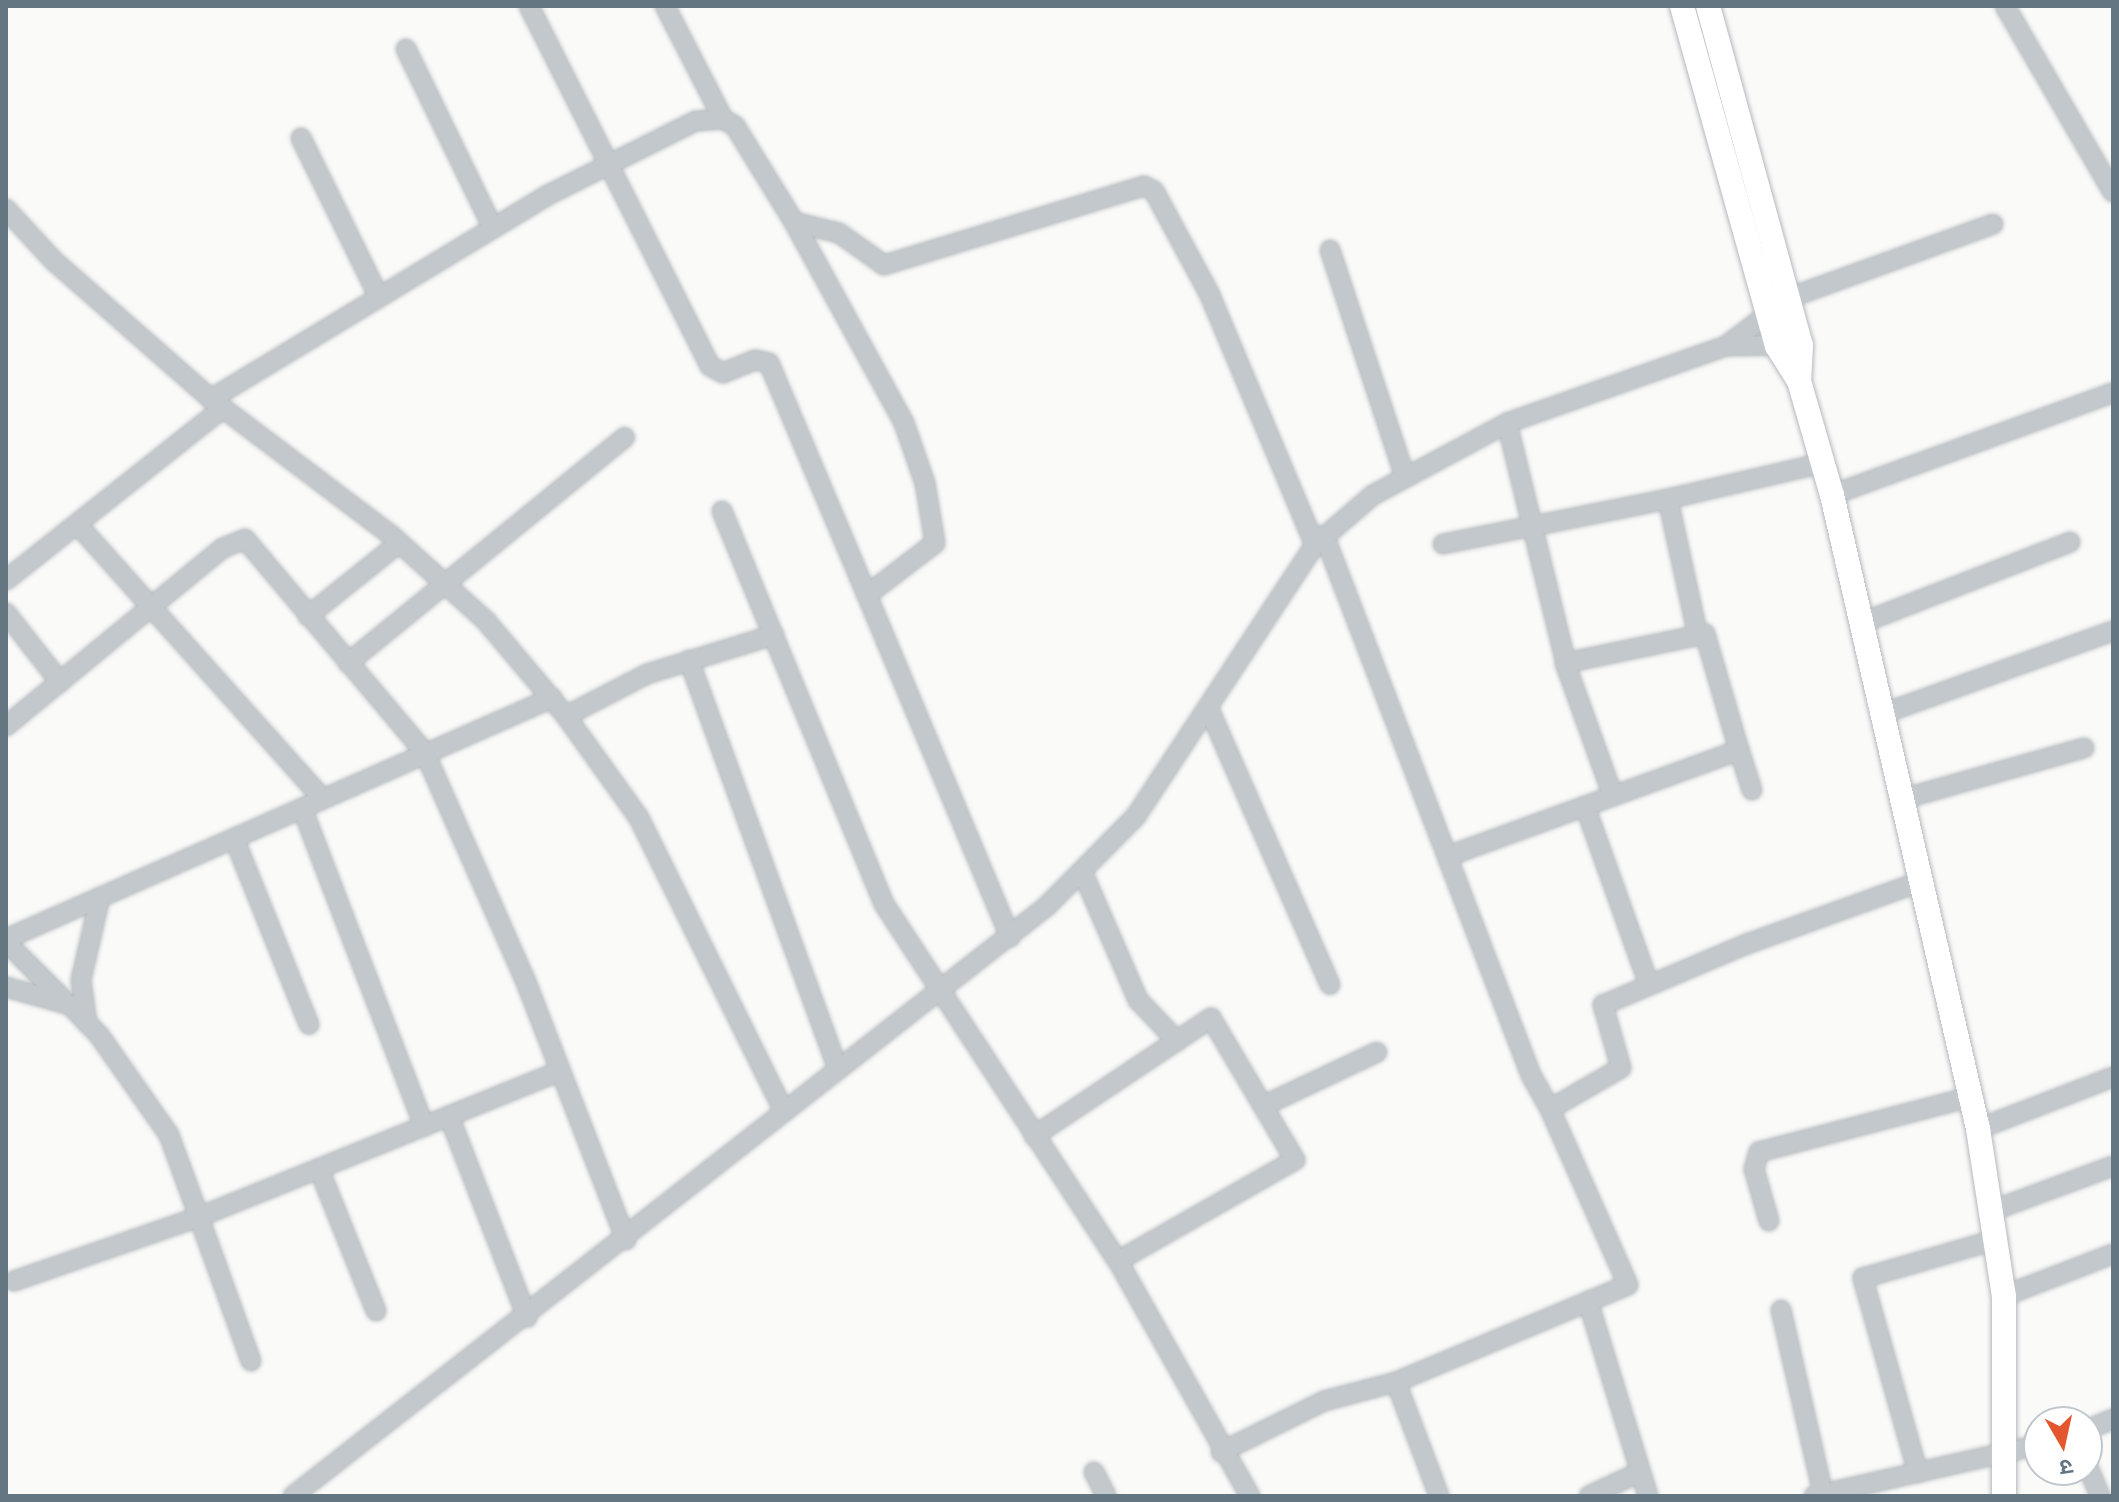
<!DOCTYPE html>
<meta charset="utf-8">
<style>
body{margin:0}
#map{position:relative;width:2119px;height:1502px;overflow:hidden;background:#fafaf8;font-family:Manrope,"Noto Sans Devanagari",sans-serif}
div>[style]{position:absolute}
.roads{filter:drop-shadow(0 0 2px #b5babe) drop-shadow(0 0 2px #b5babe)}
.minor>*{height:18px;margin:-9px;padding:0 9px;transform-origin:9px;border-radius:9px;background:#c3c8cc}
.major>*{height:24px;margin:-12px;padding:0 12px;transform-origin:12px;border-radius:12px;background:#fff}
span{translate:-50% -50%;white-space:nowrap;text-align:center;line-height:1.15;-webkit-text-stroke:8px #fff;paint-order:stroke}
.frame{position:absolute;inset:0;border:8px solid #657683;pointer-events:none}
.north{position:absolute;left:2023px;top:1406px;width:80px;height:80px;box-sizing:border-box;background:#fff;border:2px solid #c1c8cd;border-radius:50%;rotate:171deg;font-size:22px;font-weight:700;line-height:32px;text-align:center;color:#657683}
.north::after{content:'';display:block;margin:auto;width:28px;height:36px;background:#e4572e;clip-path:polygon(50% 0,100% 100%,50% 72%,0 100%)}
</style>
<div id="map">
<div class="roads">
<div class="minor">
<div style="left:529px;top:6px;width:403px;rotate:63.3deg"></div>
<div style="left:710px;top:366px;width:15px;rotate:28deg"></div>
<div style="left:723px;top:373px;width:35px;rotate:-22deg"></div>
<div style="left:755px;top:360px;width:14px;rotate:12deg"></div>
<div style="left:769px;top:363px;width:252px;rotate:67.1deg"></div>
<div style="left:665px;top:6px;width:127px;rotate:62.8deg"></div>
<div style="left:2005px;top:6px;width:215px;rotate:59.9deg"></div>
<div style="left:406px;top:49px;width:199px;rotate:64.1deg"></div>
<div style="left:301px;top:138px;width:177px;rotate:63.9deg"></div>
<div style="left:6px;top:209px;width:71px;rotate:47.3deg"></div>
<div style="left:54px;top:261px;width:209px;rotate:41.3deg"></div>
<div style="left:211px;top:399px;width:392px;rotate:-31.2deg"></div>
<div style="left:546px;top:196px;width:168px;rotate:-26.6deg"></div>
<div style="left:696px;top:121px;width:27px;rotate:-4deg"></div>
<div style="left:723px;top:119px;width:14px;rotate:30deg"></div>
<div style="left:735px;top:126px;width:113px;rotate:58.4deg"></div>
<div style="left:794px;top:222px;width:46px;rotate:13.7deg"></div>
<div style="left:839px;top:233px;width:55px;rotate:35.4deg"></div>
<div style="left:884px;top:265px;width:272px;rotate:-16.9deg"></div>
<div style="left:1144px;top:186px;width:11px;rotate:27deg"></div>
<div style="left:1154px;top:191px;width:116px;rotate:61.7deg"></div>
<div style="left:1209px;top:293px;width:273px;rotate:67.2deg"></div>
<div style="left:794px;top:222px;width:229px;rotate:61.3deg"></div>
<div style="left:904px;top:423px;width:64px;rotate:70.7deg"></div>
<div style="left:925px;top:483px;width:61px;rotate:80.5deg"></div>
<div style="left:935px;top:543px;width:86px;rotate:142.6deg"></div>
<div style="left:867px;top:595px;width:371px;rotate:67.3deg"></div>
<div style="left:1330px;top:250px;width:236px;rotate:71.7deg"></div>
<div style="left:1726px;top:346px;width:79px;rotate:-37.3deg"></div>
<div style="left:1789px;top:298px;width:217px;rotate:-19.9deg"></div>
<div style="left:211px;top:399px;width:227px;rotate:37.1deg"></div>
<div style="left:392px;top:536px;width:127px;rotate:42.1deg"></div>
<div style="left:486px;top:621px;width:124px;rotate:49.9deg"></div>
<div style="left:566px;top:716px;width:125px;rotate:54.4deg"></div>
<div style="left:639px;top:818px;width:327px;rotate:63.7deg"></div>
<div style="left:1507px;top:423px;width:247px;rotate:76.2deg"></div>
<div style="left:1832px;top:495px;width:299px;rotate:-20deg"></div>
<div style="left:722px;top:511px;width:425px;rotate:67.6deg"></div>
<div style="left:884px;top:904px;width:427px;rotate:56.8deg"></div>
<div style="left:1118px;top:1261px;width:270px;rotate:60.7deg"></div>
<div style="left:77px;top:524px;width:368px;rotate:48.2deg"></div>
<div style="left:1324px;top:535px;width:578px;rotate:69.03deg"></div>
<div style="left:1531px;top:1075px;width:39px;rotate:61deg"></div>
<div style="left:1443px;top:544px;width:229px;rotate:-11.3deg"></div>
<div style="left:6px;top:580px;width:277px;rotate:-38.4deg"></div>
<div style="left:6px;top:613px;width:88px;rotate:52deg"></div>
<div style="left:308px;top:616px;width:117px;rotate:-38.7deg"></div>
<div style="left:1864px;top:622px;width:221px;rotate:-21.2deg"></div>
<div style="left:1698px;top:636px;width:140px;rotate:-102.4deg"></div>
<div style="left:1668px;top:499px;width:159px;rotate:-13.1deg"></div>
<div style="left:689px;top:660px;width:435px;rotate:70deg"></div>
<div style="left:348px;top:663px;width:357px;rotate:-39.2deg"></div>
<div style="left:1209px;top:709px;width:301px;rotate:66.3deg"></div>
<div style="left:1885px;top:713px;width:242px;rotate:-19.8deg"></div>
<div style="left:566px;top:716px;width:91px;rotate:-27.4deg"></div>
<div style="left:647px;top:674px;width:133px;rotate:-17.1deg"></div>
<div style="left:6px;top:726px;width:281px;rotate:-39.4deg"></div>
<div style="left:223px;top:548px;width:24px;rotate:-22deg"></div>
<div style="left:245px;top:539px;width:280px;rotate:49.9deg"></div>
<div style="left:425px;top:753px;width:245px;rotate:66.2deg"></div>
<div style="left:524px;top:977px;width:282px;rotate:68.8deg"></div>
<div style="left:1613px;top:796px;width:141px;rotate:-109.8deg"></div>
<div style="left:1565px;top:663px;width:143px;rotate:-11.7deg"></div>
<div style="left:1705px;top:634px;width:121px;rotate:73.7deg"></div>
<div style="left:1906px;top:798px;width:185px;rotate:-15.7deg"></div>
<div style="left:1585px;top:806px;width:190px;rotate:70.3deg"></div>
<div style="left:302px;top:808px;width:341px;rotate:69deg"></div>
<div style="left:234px;top:838px;width:201px;rotate:68.1deg"></div>
<div style="left:1451px;top:855px;width:307px;rotate:-20deg"></div>
<div style="left:1739px;top:750px;width:42px;rotate:72deg"></div>
<div style="left:1082px;top:871px;width:141px;rotate:66.5deg"></div>
<div style="left:1138px;top:1000px;width:57px;rotate:46.4deg"></div>
<div style="left:6px;top:939px;width:597px;rotate:-23.82deg"></div>
<div style="left:6px;top:942px;width:79px;rotate:45deg"></div>
<div style="left:6px;top:987px;width:66px;rotate:15.7deg"></div>
<div style="left:70px;top:1005px;width:42px;rotate:46deg"></div>
<div style="left:99px;top:1035px;width:122px;rotate:55deg"></div>
<div style="left:169px;top:1135px;width:87px;rotate:69.9deg"></div>
<div style="left:199px;top:1217px;width:196px;rotate:160.9deg"></div>
<div style="left:87px;top:1023px;width:43px;rotate:-97.9deg"></div>
<div style="left:81px;top:980px;width:85px;rotate:-77.1deg"></div>
<div style="left:1263px;top:1106px;width:126px;rotate:-25.3deg"></div>
<div style="left:449px;top:1116px;width:216px;rotate:68.8deg"></div>
<div style="left:1978px;top:1129px;width:145px;rotate:-21.1deg"></div>
<div style="left:1034px;top:1136px;width:213px;rotate:-33.7deg"></div>
<div style="left:1211px;top:1018px;width:165px;rotate:59.4deg"></div>
<div style="left:1295px;top:1160px;width:204px;rotate:150.3deg"></div>
<div style="left:319px;top:1169px;width:153px;rotate:68.1deg"></div>
<div style="left:1994px;top:1210px;width:127px;rotate:-20.3deg"></div>
<div style="left:1769px;top:1221px;width:54px;rotate:-106.1deg"></div>
<div style="left:1754px;top:1169px;width:18px;rotate:-74deg"></div>
<div style="left:1759px;top:1152px;width:218px;rotate:-14.6deg"></div>
<div style="left:2004px;top:1296px;width:117px;rotate:-21.1deg"></div>
<div style="left:1588px;top:1301px;width:204px;rotate:72.9deg"></div>
<div style="left:1781px;top:1310px;width:189px;rotate:77.1deg"></div>
<div style="left:251px;top:1361px;width:153px;rotate:-109.9deg"></div>
<div style="left:199px;top:1217px;width:390px;rotate:-22deg"></div>
<div style="left:1396px;top:1382px;width:122px;rotate:69.3deg"></div>
<div style="left:2087px;top:1430px;width:28px;rotate:-23deg"></div>
<div style="left:1221px;top:1452px;width:115px;rotate:-26.3deg"></div>
<div style="left:1324px;top:1401px;width:74px;rotate:-14.8deg"></div>
<div style="left:1396px;top:1382px;width:251px;rotate:-22.7deg"></div>
<div style="left:1628px;top:1285px;width:193px;rotate:-113.9deg"></div>
<div style="left:1550px;top:1109px;width:82px;rotate:-30deg"></div>
<div style="left:1621px;top:1068px;width:66px;rotate:-105.9deg"></div>
<div style="left:1603px;top:1005px;width:156px;rotate:-23deg"></div>
<div style="left:1747px;top:944px;width:186px;rotate:-19.8deg"></div>
<div style="left:2087px;top:1465px;width:34px;rotate:67deg"></div>
<div style="left:1094px;top:1472px;width:27px;rotate:63deg"></div>
<div style="left:1918px;top:1473px;width:203px;rotate:-105.8deg"></div>
<div style="left:1863px;top:1278px;width:141px;rotate:-16.1deg"></div>
<div style="left:293px;top:1496px;width:957px;rotate:-38.04deg"></div>
<div style="left:1047px;top:906px;width:127px;rotate:-45.3deg"></div>
<div style="left:1136px;top:816px;width:325px;rotate:-56.6deg"></div>
<div style="left:1315px;top:545px;width:77px;rotate:-40.8deg"></div>
<div style="left:1373px;top:495px;width:152px;rotate:-28.2deg"></div>
<div style="left:1507px;top:423px;width:232px;rotate:-19.4deg"></div>
<div style="left:1726px;top:346px;width:62px;rotate:-0.9deg"></div>
<div style="left:1589px;top:1496px;width:56px;rotate:-25.2deg"></div>
<div style="left:1814px;top:1496px;width:231px;rotate:-12.8deg"></div>
</div>
<div class="major">
<div style="left:1682px;top:6px;width:353px;rotate:74.4deg"></div>
<div style="left:1777px;top:346px;width:41px;rotate:57.8deg"></div>
<div style="left:1799px;top:381px;width:119px;rotate:73.9deg"></div>
<div style="left:1832px;top:495px;width:651px;rotate:77.03deg"></div>
<div style="left:1978px;top:1129px;width:169px;rotate:81.2deg"></div>
<div style="left:2004px;top:1296px;width:200px;rotate:90deg"></div>
<div style="left:1708px;top:6px;width:352px;rotate:74.7deg"></div>
<div style="left:1801px;top:345px;width:36px;rotate:93deg"></div>
</div>
</div>
<div class="frame"></div>
<div class="north">उ</div>
</div>
